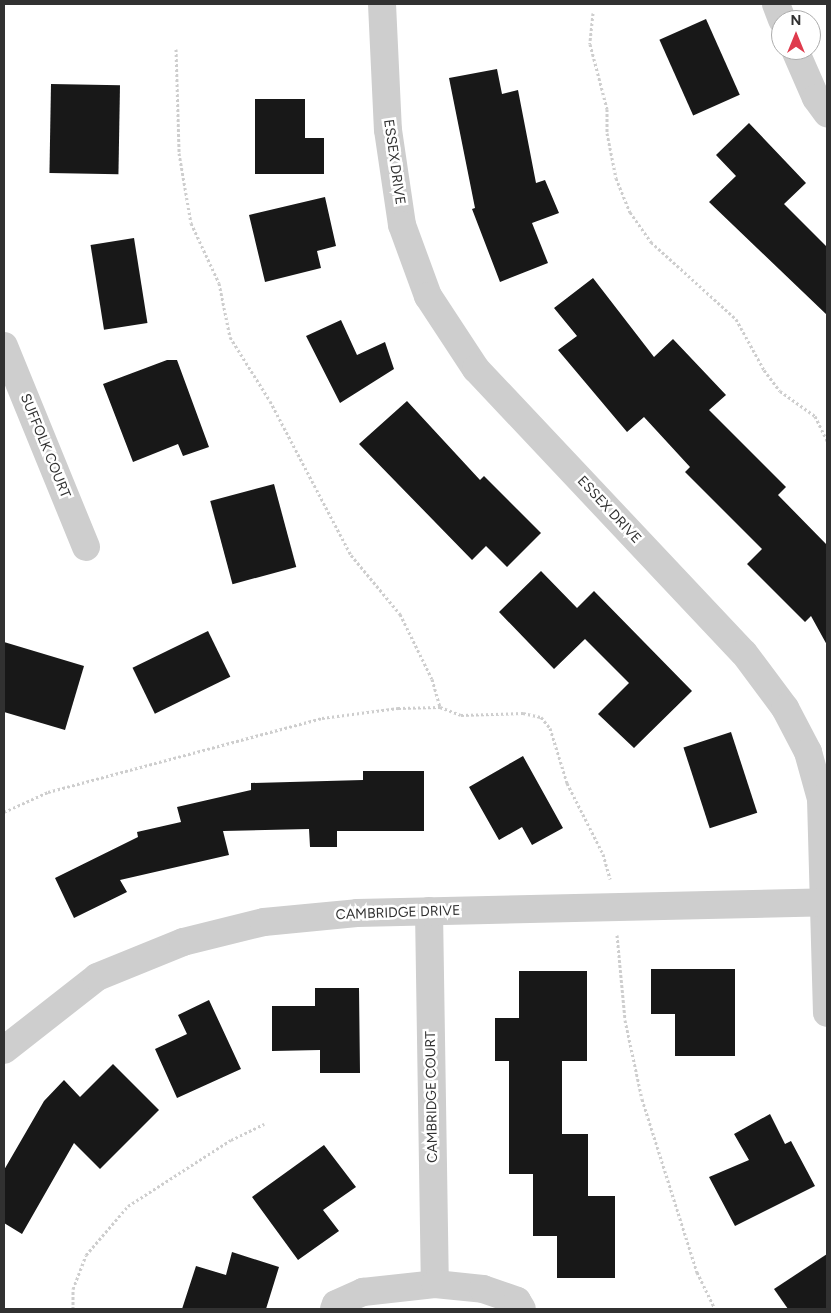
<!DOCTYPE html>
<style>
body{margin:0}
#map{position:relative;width:831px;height:1313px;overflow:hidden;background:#fff;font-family:Figtree,sans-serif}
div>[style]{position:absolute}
.building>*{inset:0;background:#181818;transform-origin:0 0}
.path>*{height:3px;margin-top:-1.5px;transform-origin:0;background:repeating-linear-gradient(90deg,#cecece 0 2.5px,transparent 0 5px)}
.minor>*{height:28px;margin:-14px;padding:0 14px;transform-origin:14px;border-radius:14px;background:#cecece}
span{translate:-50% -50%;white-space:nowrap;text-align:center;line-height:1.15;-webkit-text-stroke:5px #fff;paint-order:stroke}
.street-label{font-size:14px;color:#313131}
.frame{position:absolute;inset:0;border:5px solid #313131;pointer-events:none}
.north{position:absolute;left:771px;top:10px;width:50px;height:50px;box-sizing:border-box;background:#fff;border:1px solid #adadad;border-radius:50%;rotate:0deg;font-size:14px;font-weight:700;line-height:20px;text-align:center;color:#313131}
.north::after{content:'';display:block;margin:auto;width:18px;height:22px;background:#df3b4d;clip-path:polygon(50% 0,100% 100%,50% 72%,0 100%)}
</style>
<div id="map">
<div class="building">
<div style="left:706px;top:19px;width:83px;height:51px;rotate:66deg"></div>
<div style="clip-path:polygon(497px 69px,502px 94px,518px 90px,536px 183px,545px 180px,559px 213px,532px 223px,548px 263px,500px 282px,472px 209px,475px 208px,449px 78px)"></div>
<div style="left:51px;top:84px;width:69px;height:89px;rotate:1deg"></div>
<div style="clip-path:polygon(255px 99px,305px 99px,305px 138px,324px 138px,324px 174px,255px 174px)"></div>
<div style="clip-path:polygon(749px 123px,806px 183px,784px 204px,827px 247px,827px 315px,709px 202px,736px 176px,716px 155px)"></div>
<div style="clip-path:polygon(325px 197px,336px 246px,317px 251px,321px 268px,265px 282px,249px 215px)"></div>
<div style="left:134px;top:238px;width:86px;height:44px;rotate:81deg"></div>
<div style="clip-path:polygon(593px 278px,654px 357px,673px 339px,726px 395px,709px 410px,786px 487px,778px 495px,827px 545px,827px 645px,811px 616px,805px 622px,747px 564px,762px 549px,685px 472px,690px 467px,644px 417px,627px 432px,558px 350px,577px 336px,554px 308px)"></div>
<div style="clip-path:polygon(341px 320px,357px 355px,385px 342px,394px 369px,340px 403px,306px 336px)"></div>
<div style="clip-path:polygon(167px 360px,177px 360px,209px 447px,183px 456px,178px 444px,133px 462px,103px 384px)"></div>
<div style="clip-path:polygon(407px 401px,480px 480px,484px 476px,541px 533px,507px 567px,486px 546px,472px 560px,359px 444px)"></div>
<div style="left:274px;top:484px;width:86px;height:66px;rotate:75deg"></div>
<div style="clip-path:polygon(541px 571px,577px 608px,594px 591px,692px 691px,634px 748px,598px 714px,629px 683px,585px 639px,554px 669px,499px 612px)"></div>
<div style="left:208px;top:631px;width:51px;height:84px;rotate:64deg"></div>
<div style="clip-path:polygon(4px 642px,84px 666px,65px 730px,4px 712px)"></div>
<div style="left:731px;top:732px;width:85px;height:50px;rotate:72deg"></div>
<div style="clip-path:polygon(523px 756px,563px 828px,532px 845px,522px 827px,499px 840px,469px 787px)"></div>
<div style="clip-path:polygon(363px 771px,424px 771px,424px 831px,337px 831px,337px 847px,310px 847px,309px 829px,223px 831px,229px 855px,120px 880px,127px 892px,74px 918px,55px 878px,138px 837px,137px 832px,181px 822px,177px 807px,251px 790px,251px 783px,363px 780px)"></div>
<div style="clip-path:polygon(651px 969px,735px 969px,735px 1056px,675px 1056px,675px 1014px,651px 1014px)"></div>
<div style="clip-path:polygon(519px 971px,587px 971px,587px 1061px,562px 1061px,562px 1134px,588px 1134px,588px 1196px,615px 1196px,615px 1278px,557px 1278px,557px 1236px,533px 1236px,533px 1174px,509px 1174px,509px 1061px,495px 1061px,495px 1018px,519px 1018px)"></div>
<div style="clip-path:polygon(315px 988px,359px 988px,360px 1073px,320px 1073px,320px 1050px,272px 1051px,272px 1006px,315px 1006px)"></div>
<div style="clip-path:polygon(209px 1000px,241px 1069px,177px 1098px,155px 1049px,187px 1034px,178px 1015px)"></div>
<div style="clip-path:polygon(113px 1064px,159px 1110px,100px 1169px,74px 1143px,22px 1234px,4px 1223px,4px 1170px,44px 1101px,64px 1080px,80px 1097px)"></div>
<div style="clip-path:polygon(770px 1114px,785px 1144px,791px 1141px,815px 1186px,735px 1226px,709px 1177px,749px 1160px,734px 1134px)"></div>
<div style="clip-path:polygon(324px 1145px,356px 1187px,323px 1210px,339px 1231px,298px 1260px,252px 1197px)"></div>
<div style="clip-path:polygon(232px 1252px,279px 1267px,266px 1309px,182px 1309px,196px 1266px,226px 1275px)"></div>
<div style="clip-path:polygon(827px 1254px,827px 1309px,788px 1309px,774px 1289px)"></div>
</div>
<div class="path">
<div style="left:593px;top:13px;width:31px;rotate:96deg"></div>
<div style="left:590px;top:44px;width:67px;rotate:75.3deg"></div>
<div style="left:607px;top:109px;width:24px;rotate:90deg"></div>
<div style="left:607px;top:133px;width:46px;rotate:78.7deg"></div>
<div style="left:616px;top:178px;width:37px;rotate:68deg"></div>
<div style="left:630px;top:212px;width:37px;rotate:55deg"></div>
<div style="left:651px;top:242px;width:115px;rotate:42.2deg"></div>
<div style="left:736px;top:319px;width:58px;rotate:61.2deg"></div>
<div style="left:764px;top:370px;width:26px;rotate:53deg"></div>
<div style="left:780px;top:391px;width:43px;rotate:35.5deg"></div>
<div style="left:815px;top:416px;width:28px;rotate:64deg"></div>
<div style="left:176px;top:49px;width:104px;rotate:88.3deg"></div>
<div style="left:179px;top:153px;width:71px;rotate:80.3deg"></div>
<div style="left:191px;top:223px;width:66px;rotate:65deg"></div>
<div style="left:219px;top:283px;width:55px;rotate:78.5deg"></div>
<div style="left:230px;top:337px;width:75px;rotate:58deg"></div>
<div style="left:270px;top:401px;width:174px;rotate:62.3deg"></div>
<div style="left:351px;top:555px;width:77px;rotate:50.3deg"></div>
<div style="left:400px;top:614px;width:72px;rotate:63.8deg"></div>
<div style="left:432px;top:679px;width:29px;rotate:74deg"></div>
<div style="left:4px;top:812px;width:48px;rotate:-24.4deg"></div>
<div style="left:48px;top:792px;width:284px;rotate:-15.1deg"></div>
<div style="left:322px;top:718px;width:77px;rotate:-7.5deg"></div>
<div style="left:398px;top:708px;width:42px;rotate:-1.4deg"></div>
<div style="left:440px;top:707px;width:22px;rotate:21deg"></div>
<div style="left:461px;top:715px;width:62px;rotate:-1.8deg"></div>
<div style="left:523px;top:713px;width:18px;rotate:13deg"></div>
<div style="left:541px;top:717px;width:14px;rotate:51deg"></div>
<div style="left:550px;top:728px;width:58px;rotate:72.8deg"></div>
<div style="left:567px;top:783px;width:80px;rotate:63.1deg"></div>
<div style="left:603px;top:854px;width:26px;rotate:74deg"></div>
<div style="left:617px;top:935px;width:85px;rotate:84.6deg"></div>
<div style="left:625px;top:1020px;width:81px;rotate:77.9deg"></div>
<div style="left:642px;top:1099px;width:182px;rotate:72.4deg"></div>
<div style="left:697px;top:1272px;width:41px;rotate:64.1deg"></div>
<div style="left:73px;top:1309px;width:20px;rotate:-90deg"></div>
<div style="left:73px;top:1289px;width:36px;rotate:-69deg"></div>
<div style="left:86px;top:1255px;width:65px;rotate:-49.4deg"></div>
<div style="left:128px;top:1206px;width:122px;rotate:-32.7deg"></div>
<div style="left:231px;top:1140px;width:37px;rotate:-26deg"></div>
</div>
<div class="minor">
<div style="left:382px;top:4px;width:126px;rotate:87.3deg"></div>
<div style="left:388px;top:130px;width:96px;rotate:81.6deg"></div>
<div style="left:402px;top:225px;width:76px;rotate:69.9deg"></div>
<div style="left:428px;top:296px;width:87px;rotate:56.7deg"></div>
<div style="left:476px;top:369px;width:390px;rotate:46.7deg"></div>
<div style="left:744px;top:653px;width:69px;rotate:53.3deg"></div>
<div style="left:785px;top:708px;width:50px;rotate:62.4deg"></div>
<div style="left:808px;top:752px;width:49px;rotate:74.5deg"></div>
<div style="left:821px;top:799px;width:214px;rotate:88.4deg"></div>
<div style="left:776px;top:4px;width:17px;rotate:69deg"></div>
<div style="left:795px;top:50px;width:52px;rotate:66.4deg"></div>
<div style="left:816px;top:98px;width:19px;rotate:54deg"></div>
<div style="left:4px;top:346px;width:217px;rotate:67.8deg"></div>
<div style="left:429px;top:911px;width:373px;rotate:89.1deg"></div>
<div style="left:4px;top:1050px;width:118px;rotate:-38.1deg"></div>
<div style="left:97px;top:977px;width:93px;rotate:-22.1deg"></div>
<div style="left:183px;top:942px;width:83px;rotate:-13.9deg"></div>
<div style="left:264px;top:922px;width:93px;rotate:-5.5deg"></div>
<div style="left:357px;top:913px;width:470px;rotate:-1.3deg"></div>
<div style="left:334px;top:1309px;width:5px;rotate:-68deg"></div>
<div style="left:336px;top:1304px;width:30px;rotate:-24deg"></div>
<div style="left:363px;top:1292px;width:72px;rotate:-6.3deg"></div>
<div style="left:435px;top:1284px;width:48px;rotate:5.9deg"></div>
<div style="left:483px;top:1289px;width:36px;rotate:19deg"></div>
<div style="left:517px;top:1301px;width:9px;rotate:58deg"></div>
</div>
<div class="street-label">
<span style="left:394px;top:162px;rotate:82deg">ESSEX DRIVE</span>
<span style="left:45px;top:446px;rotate:68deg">SUFFOLK COURT</span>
<span style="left:609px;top:510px;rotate:47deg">ESSEX DRIVE</span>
<span style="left:398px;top:913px;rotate:-2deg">CAMBRIDGE DRIVE</span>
<span style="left:432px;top:1097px;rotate:-91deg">CAMBRIDGE COURT</span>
</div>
<div class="frame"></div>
<div class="north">N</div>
</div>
